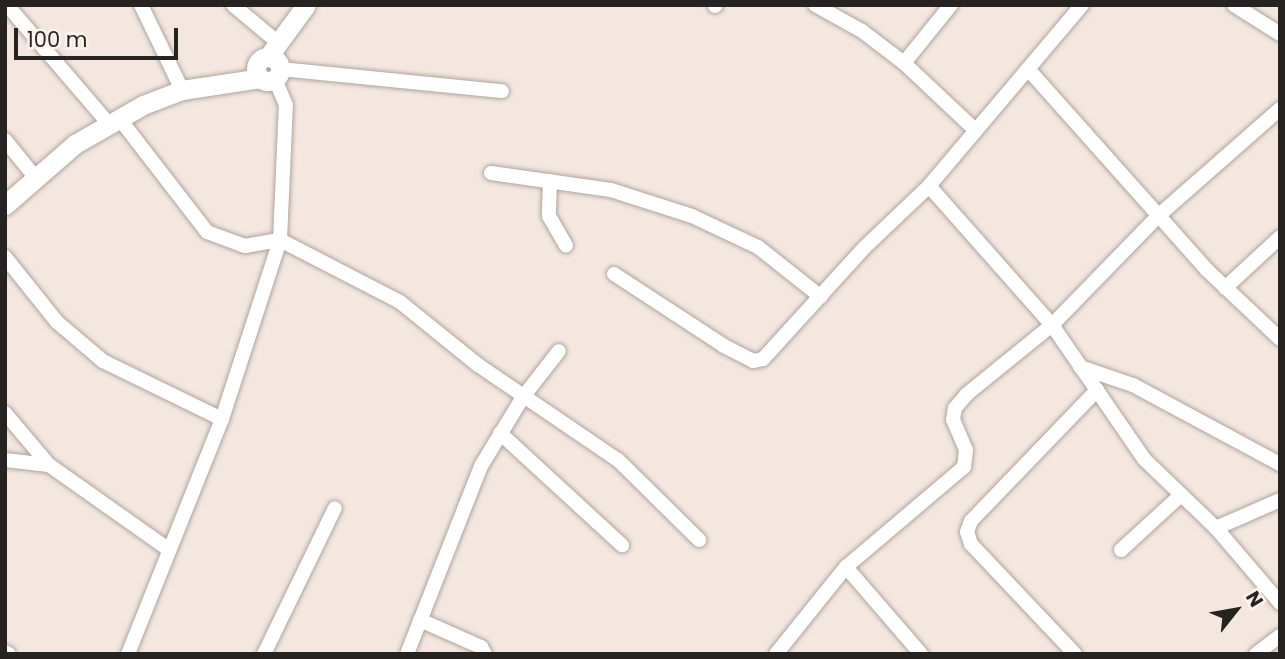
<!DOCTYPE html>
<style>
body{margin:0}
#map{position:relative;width:1285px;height:659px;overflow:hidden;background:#f3e7e0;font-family:Poppins,sans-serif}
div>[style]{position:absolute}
.roads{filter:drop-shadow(0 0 2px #afa49e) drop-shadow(0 0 2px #afa49e)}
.street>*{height:14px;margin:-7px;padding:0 7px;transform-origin:7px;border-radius:7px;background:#fff}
.secondary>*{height:19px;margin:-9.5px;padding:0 9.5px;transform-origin:9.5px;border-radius:9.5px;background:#fff}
.secondary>.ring{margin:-9.5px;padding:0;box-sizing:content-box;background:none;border:19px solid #fff;border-radius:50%}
span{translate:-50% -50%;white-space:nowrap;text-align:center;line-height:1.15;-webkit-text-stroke:5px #fef4ef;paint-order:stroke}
.frame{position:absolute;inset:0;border:7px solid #272321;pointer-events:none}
.north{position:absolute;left:1201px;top:575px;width:70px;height:70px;-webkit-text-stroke:5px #fef4ef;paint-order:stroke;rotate:59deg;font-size:19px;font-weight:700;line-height:28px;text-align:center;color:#272321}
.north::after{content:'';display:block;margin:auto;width:24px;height:32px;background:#272321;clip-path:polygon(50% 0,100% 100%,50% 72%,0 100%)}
.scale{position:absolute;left:14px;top:28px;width:164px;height:32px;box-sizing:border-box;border:4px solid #272321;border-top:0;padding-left:9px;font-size:21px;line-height:24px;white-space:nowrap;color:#272321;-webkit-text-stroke:5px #fef4ef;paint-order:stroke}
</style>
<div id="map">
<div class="roads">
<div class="street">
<div style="left:7px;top:5px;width:155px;rotate:49.4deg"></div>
<div style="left:141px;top:5px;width:94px;rotate:64.2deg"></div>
<div style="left:233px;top:5px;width:56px;rotate:39.9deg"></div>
<div style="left:815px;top:5px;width:54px;rotate:29deg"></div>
<div style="left:862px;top:31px;width:53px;rotate:37.3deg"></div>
<div style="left:904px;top:63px;width:98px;rotate:43.3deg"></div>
<div style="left:1234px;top:5px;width:54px;rotate:32.2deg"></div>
<div style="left:715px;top:6px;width:1px;rotate:-45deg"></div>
<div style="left:904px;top:63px;width:75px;rotate:-51deg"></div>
<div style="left:280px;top:69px;width:223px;rotate:5.7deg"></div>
<div style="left:1028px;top:69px;width:269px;rotate:48.3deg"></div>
<div style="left:1207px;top:270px;width:100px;rotate:43.4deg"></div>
<div style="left:119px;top:118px;width:144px;rotate:52.3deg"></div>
<div style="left:207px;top:232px;width:40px;rotate:20.2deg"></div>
<div style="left:245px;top:246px;width:36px;rotate:-10deg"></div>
<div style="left:280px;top:240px;width:135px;rotate:27.3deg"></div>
<div style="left:400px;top:302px;width:100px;rotate:38.9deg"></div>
<div style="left:478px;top:365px;width:169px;rotate:34.2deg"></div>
<div style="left:618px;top:460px;width:114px;rotate:44.6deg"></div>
<div style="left:5px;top:140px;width:48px;rotate:51deg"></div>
<div style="left:491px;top:173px;width:121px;rotate:8.1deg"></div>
<div style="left:611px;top:190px;width:85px;rotate:17.8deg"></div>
<div style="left:692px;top:216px;width:73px;rotate:25.2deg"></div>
<div style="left:758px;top:247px;width:80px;rotate:38.4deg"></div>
<div style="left:550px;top:181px;width:35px;rotate:92deg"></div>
<div style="left:549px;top:216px;width:34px;rotate:60deg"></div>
<div style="left:929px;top:186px;width:186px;rotate:48.5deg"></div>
<div style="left:1052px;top:325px;width:163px;rotate:55.5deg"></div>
<div style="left:1144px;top:459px;width:100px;rotate:43.8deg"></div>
<div style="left:1216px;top:528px;width:99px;rotate:49.5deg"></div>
<div style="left:5px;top:257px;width:83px;rotate:51.3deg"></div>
<div style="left:57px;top:322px;width:60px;rotate:40.3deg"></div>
<div style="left:103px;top:361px;width:132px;rotate:26deg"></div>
<div style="left:614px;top:274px;width:131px;rotate:33.2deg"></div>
<div style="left:724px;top:346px;width:33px;rotate:27deg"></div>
<div style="left:753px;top:361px;width:10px;rotate:-11deg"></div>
<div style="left:763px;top:359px;width:151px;rotate:-47.7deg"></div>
<div style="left:865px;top:247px;width:88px;rotate:-43.6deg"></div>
<div style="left:929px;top:186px;width:237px;rotate:-49.8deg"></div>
<div style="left:1225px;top:288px;width:75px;rotate:-42.8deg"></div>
<div style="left:1080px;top:367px;width:56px;rotate:18.8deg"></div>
<div style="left:1133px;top:385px;width:167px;rotate:28.3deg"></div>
<div style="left:5px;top:413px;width:68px;rotate:49.8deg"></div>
<div style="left:49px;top:465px;width:146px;rotate:35.2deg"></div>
<div style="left:500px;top:433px;width:166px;rotate:42.6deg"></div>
<div style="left:5px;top:460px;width:44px;rotate:6.5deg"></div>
<div style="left:1216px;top:528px;width:70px;rotate:-23.6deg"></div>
<div style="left:1121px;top:550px;width:80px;rotate:-42.5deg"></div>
<div style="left:846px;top:567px;width:115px;rotate:49.2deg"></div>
<div style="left:420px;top:620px;width:67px;rotate:23.9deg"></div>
<div style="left:481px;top:647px;width:8px;rotate:60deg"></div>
<div style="left:5px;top:652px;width:4px;rotate:27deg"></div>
<div style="left:128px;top:654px;width:253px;rotate:-68.2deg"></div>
<div style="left:222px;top:419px;width:188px;rotate:-72deg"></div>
<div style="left:280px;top:240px;width:135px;rotate:-87.5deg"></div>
<div style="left:286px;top:105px;width:28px;rotate:-113deg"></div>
<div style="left:264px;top:654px;width:162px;rotate:-64.1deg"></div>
<div style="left:407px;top:654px;width:202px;rotate:-68.5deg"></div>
<div style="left:481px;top:466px;width:81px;rotate:-58.7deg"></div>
<div style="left:523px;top:397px;width:58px;rotate:-52deg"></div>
<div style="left:776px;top:654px;width:112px;rotate:-51.2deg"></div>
<div style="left:846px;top:567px;width:155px;rotate:-40.3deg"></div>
<div style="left:964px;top:467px;width:17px;rotate:-83deg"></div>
<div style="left:966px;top:450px;width:33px;rotate:-113deg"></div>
<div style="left:953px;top:420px;width:12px;rotate:-81deg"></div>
<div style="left:955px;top:408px;width:18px;rotate:-49deg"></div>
<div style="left:967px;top:394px;width:109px;rotate:-39.1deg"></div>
<div style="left:1052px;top:325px;width:152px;rotate:-45.8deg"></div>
<div style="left:1158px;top:216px;width:162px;rotate:-41.3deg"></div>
<div style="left:1075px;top:654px;width:151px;rotate:-133.4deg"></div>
<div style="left:971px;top:544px;width:13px;rotate:-108deg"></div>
<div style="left:967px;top:532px;width:12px;rotate:-70deg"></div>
<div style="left:971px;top:521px;width:182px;rotate:-46.1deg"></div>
<div style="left:1256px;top:654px;width:30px;rotate:-37deg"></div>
</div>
<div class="secondary">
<div class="ring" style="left:256px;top:57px;width:5px;height:5px"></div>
<div style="left:268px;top:57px;width:64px;rotate:-53.8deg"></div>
<div style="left:5px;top:205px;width:93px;rotate:-41.1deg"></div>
<div style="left:75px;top:144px;width:78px;rotate:-29.8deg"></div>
<div style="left:143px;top:105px;width:42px;rotate:-21deg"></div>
<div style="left:182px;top:90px;width:79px;rotate:-8.7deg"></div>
</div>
</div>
<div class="frame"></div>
<div class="north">N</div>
<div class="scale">100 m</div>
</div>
